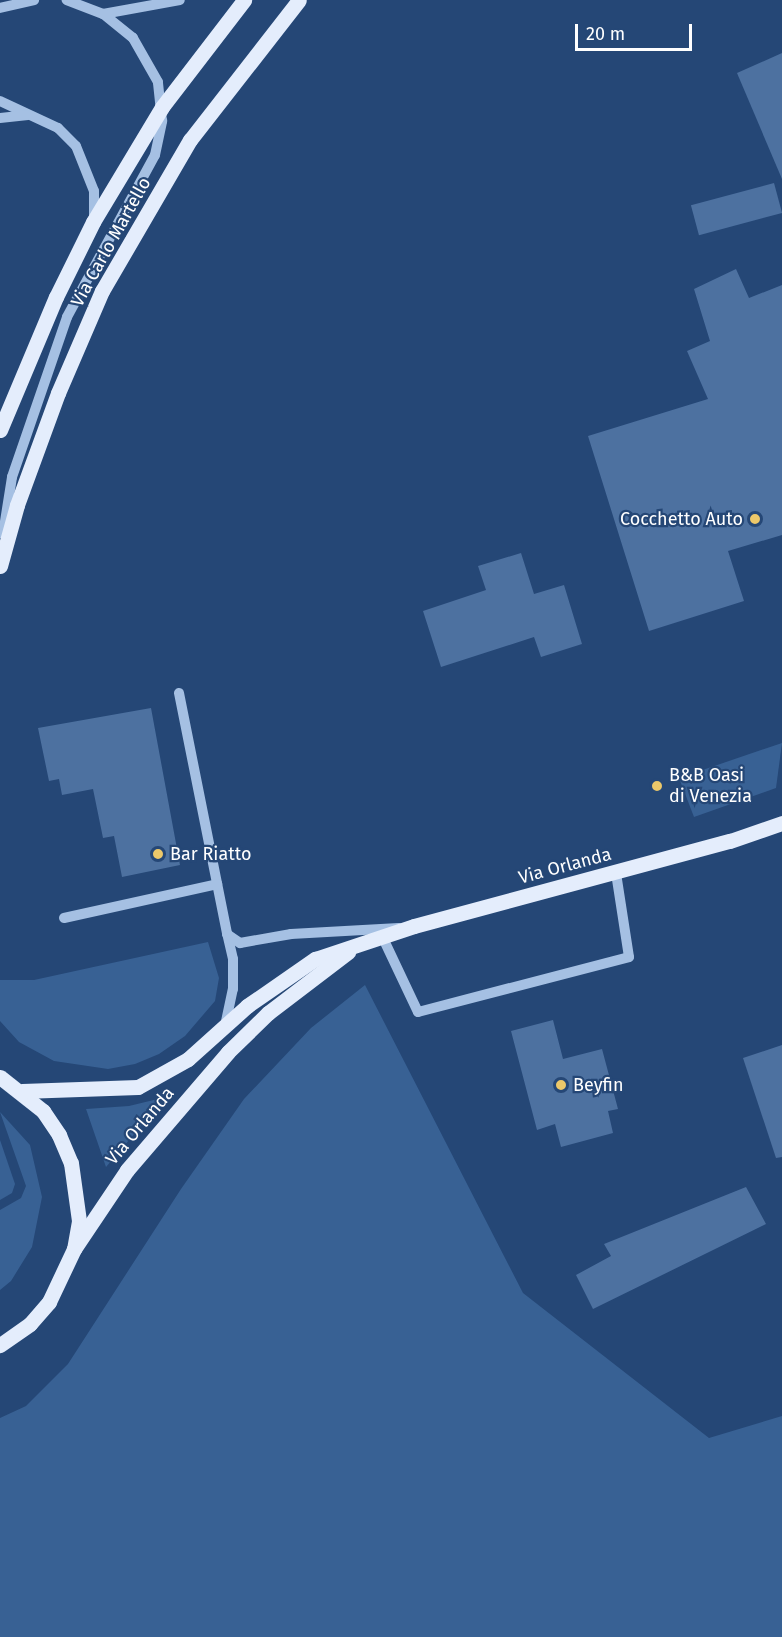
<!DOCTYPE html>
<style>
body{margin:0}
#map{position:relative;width:782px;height:1637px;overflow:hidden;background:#254776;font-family:"Fira Sans",sans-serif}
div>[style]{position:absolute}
.green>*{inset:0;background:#386194}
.building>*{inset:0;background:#4d71a0;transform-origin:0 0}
.minor>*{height:10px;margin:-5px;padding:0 5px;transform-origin:5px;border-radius:5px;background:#a5c0e3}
.major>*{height:15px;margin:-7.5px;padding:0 7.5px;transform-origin:7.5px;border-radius:7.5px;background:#e4edfc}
.dots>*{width:16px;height:16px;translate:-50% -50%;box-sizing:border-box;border:3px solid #254776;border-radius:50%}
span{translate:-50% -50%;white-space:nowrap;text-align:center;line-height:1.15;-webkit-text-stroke:4.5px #254776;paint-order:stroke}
.street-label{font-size:18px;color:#fff}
.poi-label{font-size:18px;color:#fff}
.right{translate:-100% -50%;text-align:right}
.left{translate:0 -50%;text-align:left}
.scale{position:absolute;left:575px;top:24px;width:117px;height:27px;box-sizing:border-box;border:3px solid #fff;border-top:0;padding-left:8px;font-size:18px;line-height:21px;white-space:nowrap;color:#fff;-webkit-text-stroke:4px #254776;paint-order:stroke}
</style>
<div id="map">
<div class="green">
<div style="clip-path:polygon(782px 743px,776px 788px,694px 817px,679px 778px)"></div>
<div style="clip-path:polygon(208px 942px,219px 978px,215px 1001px,185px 1036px,159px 1054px,135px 1064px,108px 1069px,54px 1061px,19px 1042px,0 1021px,0 980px,34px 980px)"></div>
<div style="clip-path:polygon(365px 985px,523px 1293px,709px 1438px,782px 1416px,782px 1637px,0 1637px,0 1418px,26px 1406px,68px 1364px,181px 1189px,244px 1099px,311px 1028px)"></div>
<div style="clip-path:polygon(166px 1097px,106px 1167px,86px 1109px,129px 1106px)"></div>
<div style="clip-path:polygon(0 1112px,30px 1145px,42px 1197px,32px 1247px,11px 1281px,0 1290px,0 1210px,21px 1198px,26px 1186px)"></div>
<div style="clip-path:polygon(0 1140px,15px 1184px,12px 1193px,0 1200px)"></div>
</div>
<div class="building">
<div style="clip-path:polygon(782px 53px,782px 179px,737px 73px)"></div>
<div style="left:774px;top:183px;width:31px;height:86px;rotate:75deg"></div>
<div style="clip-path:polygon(736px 269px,749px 298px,782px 285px,782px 535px,728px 551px,744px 601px,649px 631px,588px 436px,708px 399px,687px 351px,710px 341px,694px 289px)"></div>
<div style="clip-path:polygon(521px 553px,534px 594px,564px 585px,582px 644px,541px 657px,534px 637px,441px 667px,423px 611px,486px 590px,478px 566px)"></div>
<div style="clip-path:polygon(151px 708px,180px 865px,122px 877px,114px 836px,103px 838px,93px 789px,62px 795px,59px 779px,49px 781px,38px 728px)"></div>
<div style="clip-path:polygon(553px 1020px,563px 1059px,602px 1049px,618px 1109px,608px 1111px,613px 1133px,561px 1147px,555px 1124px,537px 1130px,511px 1031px)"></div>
<div style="clip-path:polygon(782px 1045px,782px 1157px,776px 1158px,743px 1058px)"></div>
<div style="clip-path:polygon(746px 1187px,766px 1224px,593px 1309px,576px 1275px,611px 1256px,604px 1244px)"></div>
</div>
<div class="minor">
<div style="left:0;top:8px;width:35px;rotate:-13deg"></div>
<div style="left:103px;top:14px;width:78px;rotate:-10.3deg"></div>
<div style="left:0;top:101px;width:64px;rotate:25deg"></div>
<div style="left:58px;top:128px;width:25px;rotate:45deg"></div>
<div style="left:76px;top:146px;width:48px;rotate:68.2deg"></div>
<div style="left:94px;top:191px;width:26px;rotate:90deg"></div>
<div style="left:0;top:118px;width:28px;rotate:-6deg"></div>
<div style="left:3px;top:534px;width:58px;rotate:-81deg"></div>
<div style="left:12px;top:477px;width:169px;rotate:-71deg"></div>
<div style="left:67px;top:317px;width:184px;rotate:-61.5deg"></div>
<div style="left:155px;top:155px;width:35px;rotate:-78deg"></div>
<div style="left:162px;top:121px;width:39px;rotate:-96deg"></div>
<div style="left:158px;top:82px;width:51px;rotate:-119.6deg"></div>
<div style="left:133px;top:38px;width:38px;rotate:-141deg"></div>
<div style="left:103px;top:14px;width:39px;rotate:-159deg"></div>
<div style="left:179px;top:693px;width:246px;rotate:78.7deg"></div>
<div style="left:64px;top:918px;width:157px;rotate:-12.5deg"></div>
<div style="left:382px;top:936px;width:84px;rotate:64.7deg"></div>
<div style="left:418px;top:1012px;width:218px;rotate:-14.6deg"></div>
<div style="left:629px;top:957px;width:85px;rotate:-98.8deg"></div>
<div style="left:225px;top:1026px;width:38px;rotate:-78deg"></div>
<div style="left:233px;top:989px;width:30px;rotate:-90deg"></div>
<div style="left:233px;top:959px;width:26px;rotate:-103deg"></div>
<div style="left:227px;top:934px;width:16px;rotate:35deg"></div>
<div style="left:240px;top:943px;width:52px;rotate:-10deg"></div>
<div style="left:291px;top:934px;width:108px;rotate:-3.2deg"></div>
</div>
<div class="major">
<div style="left:0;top:430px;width:144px;rotate:-67.2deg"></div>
<div style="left:56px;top:297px;width:84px;rotate:-63.7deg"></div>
<div style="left:93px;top:222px;width:134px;rotate:-59deg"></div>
<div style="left:162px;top:107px;width:135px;rotate:-52.5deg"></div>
<div style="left:0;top:566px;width:63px;rotate:-74.4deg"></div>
<div style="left:17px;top:505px;width:119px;rotate:-69.9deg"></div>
<div style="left:58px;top:393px;width:111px;rotate:-66.7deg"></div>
<div style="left:102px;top:291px;width:175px;rotate:-59.8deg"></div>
<div style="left:190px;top:140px;width:177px;rotate:-52.1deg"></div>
<div style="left:0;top:1077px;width:55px;rotate:38.3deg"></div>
<div style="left:43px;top:1111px;width:29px;rotate:56deg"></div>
<div style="left:59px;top:1135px;width:30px;rotate:67deg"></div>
<div style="left:71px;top:1163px;width:59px;rotate:82.1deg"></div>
<div style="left:79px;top:1221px;width:28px;rotate:100deg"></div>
<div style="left:74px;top:1249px;width:59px;rotate:115.3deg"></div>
<div style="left:49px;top:1302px;width:29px;rotate:131deg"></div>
<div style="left:30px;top:1324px;width:37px;rotate:145deg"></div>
<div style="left:22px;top:1091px;width:116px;rotate:-2deg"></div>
<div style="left:138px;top:1087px;width:57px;rotate:-29.2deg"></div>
<div style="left:188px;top:1059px;width:79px;rotate:-41.9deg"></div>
<div style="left:247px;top:1006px;width:83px;rotate:-34.7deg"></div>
<div style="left:315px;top:959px;width:104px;rotate:-18.4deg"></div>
<div style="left:414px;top:926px;width:327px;rotate:-15.1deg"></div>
<div style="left:730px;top:841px;width:55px;rotate:-19.1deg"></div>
<div style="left:74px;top:1249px;width:95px;rotate:-56.1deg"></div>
<div style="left:127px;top:1170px;width:155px;rotate:-49.4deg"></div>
<div style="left:228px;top:1052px;width:56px;rotate:-44.3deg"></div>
<div style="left:268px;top:1013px;width:101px;rotate:-37.3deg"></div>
</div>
<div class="dots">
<div style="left:755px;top:519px;background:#ecc86a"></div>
<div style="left:657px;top:786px;background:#ecc86a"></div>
<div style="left:158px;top:854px;background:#ecc86a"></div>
<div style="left:561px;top:1085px;background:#ecc86a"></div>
</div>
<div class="street-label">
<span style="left:111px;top:242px;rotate:-61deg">Via Carlo Martello</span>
<span style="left:565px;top:866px;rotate:-15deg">Via Orlanda</span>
<span style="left:140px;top:1126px;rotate:-50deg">Via Orlanda</span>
</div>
<div class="poi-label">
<span class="right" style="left:743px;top:519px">Cocchetto Auto</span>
<span class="left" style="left:669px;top:786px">B&amp;B Oasi<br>di Venezia</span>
<span class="left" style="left:170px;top:854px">Bar Riatto</span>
<span class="left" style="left:573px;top:1085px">Beyfin</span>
</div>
<div class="scale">20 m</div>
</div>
